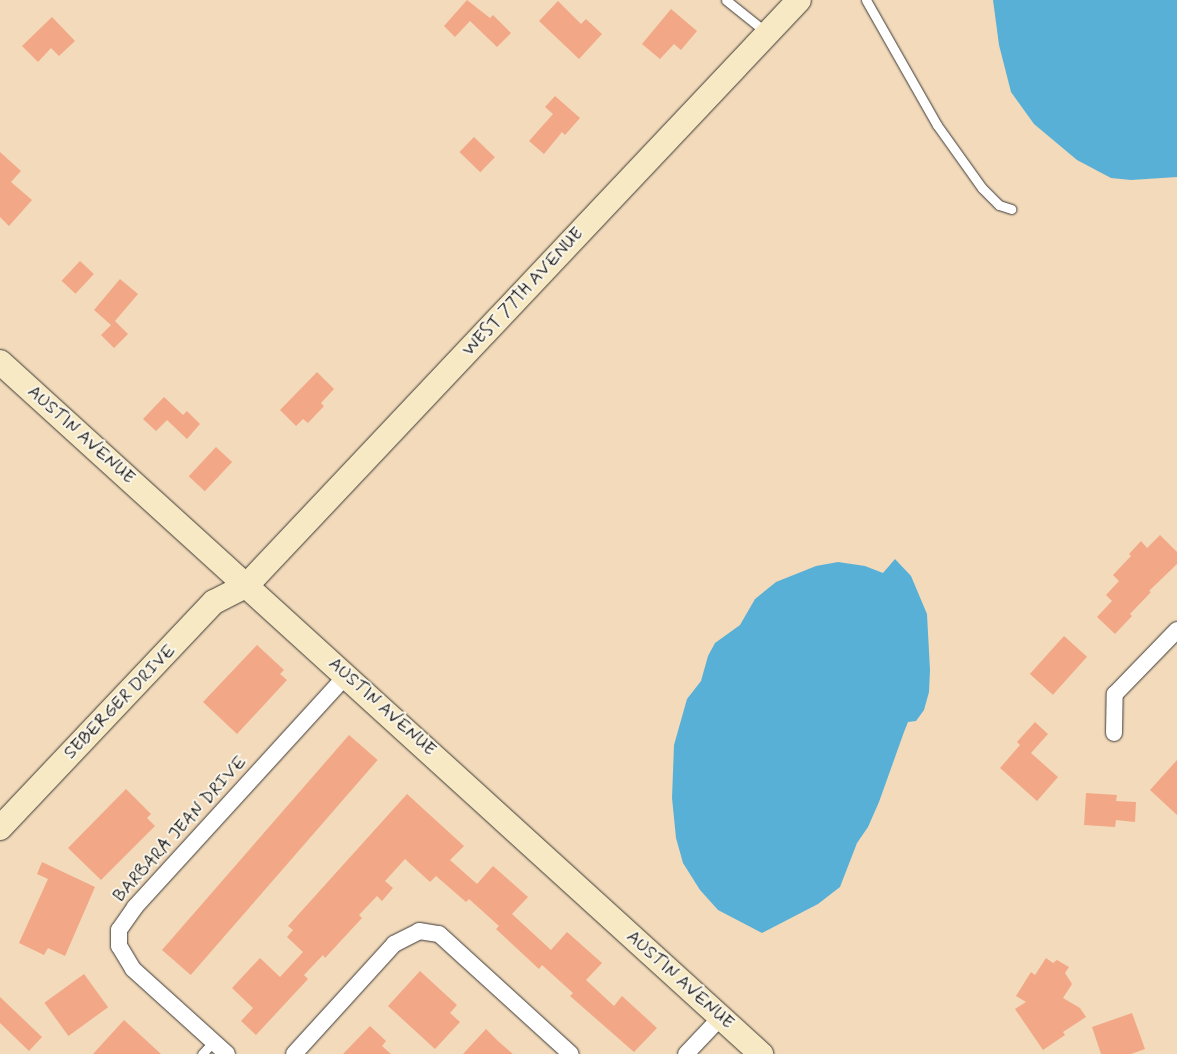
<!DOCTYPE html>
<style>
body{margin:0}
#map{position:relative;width:1177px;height:1054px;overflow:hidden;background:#f2dabb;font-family:Mynerve,sans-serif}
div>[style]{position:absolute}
.water>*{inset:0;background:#59b0d6}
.building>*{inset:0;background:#f2a886;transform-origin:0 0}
.roads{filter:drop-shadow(0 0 1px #3c3834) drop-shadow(0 0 1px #3c3834)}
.lane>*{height:9px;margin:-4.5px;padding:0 4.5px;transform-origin:4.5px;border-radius:4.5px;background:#fff}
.street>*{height:16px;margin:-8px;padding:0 8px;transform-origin:8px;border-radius:8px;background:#fff}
.secondary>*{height:24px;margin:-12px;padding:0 12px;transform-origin:12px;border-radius:12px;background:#f6e9c3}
span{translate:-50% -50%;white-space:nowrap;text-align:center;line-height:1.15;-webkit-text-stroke:4px #fbf7ec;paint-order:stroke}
.street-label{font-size:18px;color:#1c1c1c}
</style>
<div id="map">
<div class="water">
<div style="clip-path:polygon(993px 0,1177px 0,1177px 177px,1131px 180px,1111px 178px,1077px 160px,1034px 124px,1011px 92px,999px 45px)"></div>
<div style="clip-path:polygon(895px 559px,911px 576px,927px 614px,930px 670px,929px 692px,924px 710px,916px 721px,908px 722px,904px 732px,879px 802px,868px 827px,857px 843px,840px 887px,818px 904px,762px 933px,718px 910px,700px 890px,683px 863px,676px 838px,672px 798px,674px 745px,687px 699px,701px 681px,708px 656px,715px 643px,740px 625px,755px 599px,776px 582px,816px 566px,838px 562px,865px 566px,883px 573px)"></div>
</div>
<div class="building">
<div style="clip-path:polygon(467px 0,490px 18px,493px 15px,511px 33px,497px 47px,470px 21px,455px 37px,444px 26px)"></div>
<div style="clip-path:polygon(558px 1px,581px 24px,586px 19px,602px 34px,579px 59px,539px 21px)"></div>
<div style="clip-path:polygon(671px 9px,697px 31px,681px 50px,674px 44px,660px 59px,642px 44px)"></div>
<div style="clip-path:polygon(52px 17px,75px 41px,59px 56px,51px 48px,38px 62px,22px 46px)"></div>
<div style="clip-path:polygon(555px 96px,580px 118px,565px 135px,562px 132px,544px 154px,529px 141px,553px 114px,545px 107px)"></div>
<div style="left:474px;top:137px;width:29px;height:21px;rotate:44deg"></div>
<div style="clip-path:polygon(0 152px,21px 171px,11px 182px,32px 200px,9px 226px,0 217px)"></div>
<div style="left:80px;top:261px;width:19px;height:27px;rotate:43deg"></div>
<div style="clip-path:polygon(120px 279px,138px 294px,115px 321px,128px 334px,114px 348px,101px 335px,111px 325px,94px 310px)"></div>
<div style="clip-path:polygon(317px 372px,334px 389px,321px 403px,324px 406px,308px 423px,303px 419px,296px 426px,280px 410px)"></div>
<div style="clip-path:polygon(164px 397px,183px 415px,187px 411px,200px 424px,187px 439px,167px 420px,156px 431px,143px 419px)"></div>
<div style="left:216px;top:447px;width:22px;height:40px;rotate:43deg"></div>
<div style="clip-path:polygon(1160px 535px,1177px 552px,1177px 564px,1149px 591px,1151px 592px,1130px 614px,1132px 616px,1115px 634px,1097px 617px,1112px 601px,1106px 595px,1119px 581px,1113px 575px,1131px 556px,1129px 554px,1141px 541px,1147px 548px)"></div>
<div style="left:1064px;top:636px;width:31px;height:51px;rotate:42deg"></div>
<div style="clip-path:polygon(257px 645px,284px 670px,280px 674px,287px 680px,237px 734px,203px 702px)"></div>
<div style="clip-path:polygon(1035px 722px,1048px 734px,1031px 753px,1058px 777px,1037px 801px,1000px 768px,1020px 745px,1017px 742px)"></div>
<div style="left:349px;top:735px;width:38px;height:285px;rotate:41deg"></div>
<div style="clip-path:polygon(1177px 760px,1177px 815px,1150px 790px)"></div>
<div style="clip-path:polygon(126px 789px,151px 814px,147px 818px,155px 826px,101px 880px,68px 848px)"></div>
<div style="clip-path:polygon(1086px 793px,1117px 795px,1116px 801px,1136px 802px,1135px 822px,1116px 820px,1115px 827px,1084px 825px)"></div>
<div style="clip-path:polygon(407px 794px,464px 846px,450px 860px,477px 884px,493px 866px,528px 897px,512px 914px,551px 950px,567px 932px,602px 963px,586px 980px,614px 1006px,622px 996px,657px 1028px,634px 1052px,570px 996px,573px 993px,542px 965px,539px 969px,496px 929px,499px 926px,469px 899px,466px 902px,436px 876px,430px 882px,405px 859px,385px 881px,393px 888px,382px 901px,377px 896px,359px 915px,362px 918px,325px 958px,323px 955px,304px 975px,308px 979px,256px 1035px,241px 1021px,253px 1008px,232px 988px,260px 958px,280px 977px,303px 952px,287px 937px,293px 930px,288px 926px)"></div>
<div style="clip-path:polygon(42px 862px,95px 887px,65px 956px,48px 948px,44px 955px,19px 943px,48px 879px,37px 874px)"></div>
<div style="clip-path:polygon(1046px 958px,1053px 963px,1057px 960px,1069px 967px,1065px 973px,1072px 984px,1063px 998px,1080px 1008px,1086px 1017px,1063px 1032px,1065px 1035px,1043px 1050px,1015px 1009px,1026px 1002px,1016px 996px,1031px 972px,1035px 975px)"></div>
<div style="clip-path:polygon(420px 971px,457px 1005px,450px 1013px,460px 1022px,435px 1049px,388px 1006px)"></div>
<div style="left:84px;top:974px;width:41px;height:49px;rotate:54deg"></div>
<div style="clip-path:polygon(0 997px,42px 1037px,29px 1051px,0 1023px)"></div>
<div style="clip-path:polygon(1132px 1013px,1145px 1049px,1131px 1054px,1101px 1054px,1092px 1027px)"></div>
<div style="clip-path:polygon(124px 1020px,161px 1054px,93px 1054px)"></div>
<div style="clip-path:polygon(370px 1026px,386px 1041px,382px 1046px,391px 1054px,343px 1054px)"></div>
<div style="clip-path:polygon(486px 1029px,498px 1041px,513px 1054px,463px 1054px)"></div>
</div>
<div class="roads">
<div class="lane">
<div style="left:726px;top:0;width:53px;rotate:38.8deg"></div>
<div style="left:866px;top:0;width:144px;rotate:60.4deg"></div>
<div style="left:937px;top:125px;width:77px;rotate:54.5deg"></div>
<div style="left:982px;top:188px;width:24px;rotate:45deg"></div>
<div style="left:999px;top:205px;width:13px;rotate:18deg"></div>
<div style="left:202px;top:1054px;width:16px;rotate:-47deg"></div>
</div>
<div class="street">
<div style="left:1114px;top:733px;width:39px;rotate:-89deg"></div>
<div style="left:1115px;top:694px;width:89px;rotate:-45.9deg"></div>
<div style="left:227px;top:1054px;width:127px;rotate:-137.9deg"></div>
<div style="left:133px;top:969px;width:27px;rotate:-121deg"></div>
<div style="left:119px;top:946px;width:16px;rotate:-90deg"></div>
<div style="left:119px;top:930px;width:28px;rotate:-55deg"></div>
<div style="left:135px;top:907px;width:314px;rotate:-47.6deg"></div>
<div style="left:294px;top:1054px;width:149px;rotate:-47.7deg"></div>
<div style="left:394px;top:944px;width:28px;rotate:-27deg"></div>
<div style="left:419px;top:931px;width:20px;rotate:9deg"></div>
<div style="left:439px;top:934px;width:178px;rotate:42.3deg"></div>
<div style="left:686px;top:1054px;width:51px;rotate:-46.6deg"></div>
</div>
<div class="secondary">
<div style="left:0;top:362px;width:1029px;rotate:42.28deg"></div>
<div style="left:0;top:828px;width:311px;rotate:-46.6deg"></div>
<div style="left:214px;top:602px;width:37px;rotate:-27deg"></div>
<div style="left:247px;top:585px;width:804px;rotate:-46.66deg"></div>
</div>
</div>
<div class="street-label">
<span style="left:523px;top:292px;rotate:-47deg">WEST 77TH AVENUE</span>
<span style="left:81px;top:435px;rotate:42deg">AUSTIN AVENUE</span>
<span style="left:120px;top:702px;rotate:-46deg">SEBERGER DRIVE</span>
<span style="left:382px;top:707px;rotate:42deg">AUSTIN AVENUE</span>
<span style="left:180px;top:829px;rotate:-48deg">BARBARA JEAN DRIVE</span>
<span style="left:680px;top:980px;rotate:42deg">AUSTIN AVENUE</span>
</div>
</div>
